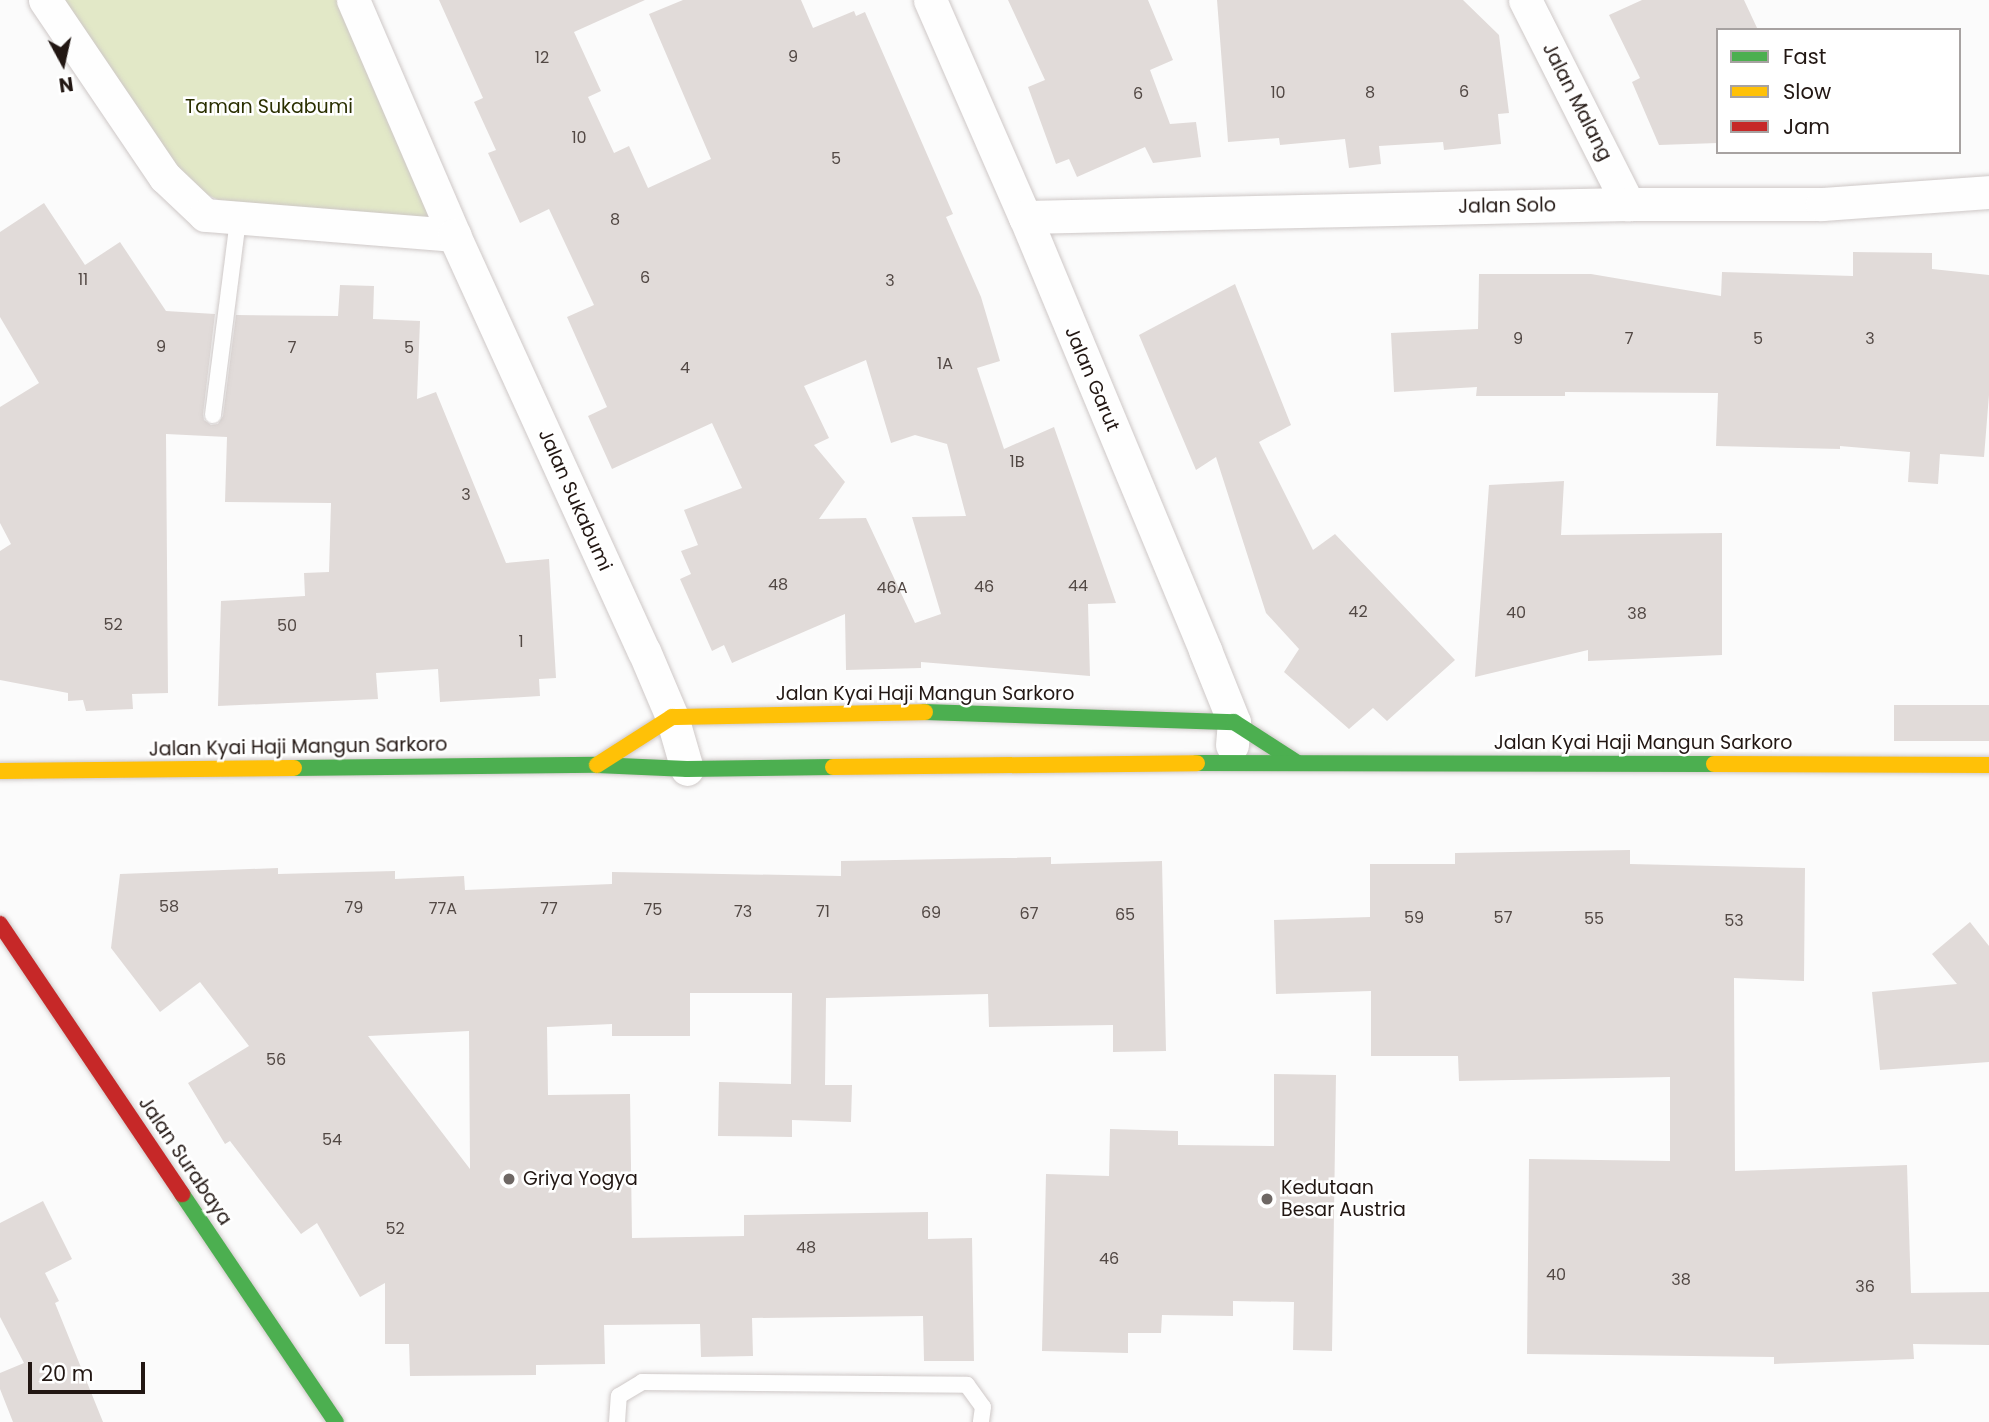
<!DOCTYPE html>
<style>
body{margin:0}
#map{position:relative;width:1989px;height:1422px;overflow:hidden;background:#fbfbfb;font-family:Poppins,sans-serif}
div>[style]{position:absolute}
.green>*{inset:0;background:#e2e8c7}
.building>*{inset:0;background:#e1dbd9;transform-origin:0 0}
.roads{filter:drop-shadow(0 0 2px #cec8c7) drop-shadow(0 0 2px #cec8c7)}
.lane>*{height:16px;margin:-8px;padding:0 8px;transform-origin:8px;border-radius:8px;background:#fefefe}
.street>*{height:33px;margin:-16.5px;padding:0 16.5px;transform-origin:16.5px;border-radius:16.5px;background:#fefefe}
.fast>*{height:16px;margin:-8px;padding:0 8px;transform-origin:8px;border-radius:8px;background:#4caf50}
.slow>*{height:16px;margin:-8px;padding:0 8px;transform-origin:8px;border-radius:8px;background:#ffc107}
.jam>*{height:16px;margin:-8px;padding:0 8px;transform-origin:8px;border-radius:8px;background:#c62828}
.dots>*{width:19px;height:19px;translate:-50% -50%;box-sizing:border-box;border:4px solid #fff;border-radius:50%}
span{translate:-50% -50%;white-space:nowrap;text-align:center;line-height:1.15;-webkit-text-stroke:5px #fff;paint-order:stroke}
.number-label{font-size:16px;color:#524844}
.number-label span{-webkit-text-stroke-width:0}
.street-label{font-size:19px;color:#221713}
.park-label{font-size:19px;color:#2a2f00}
.poi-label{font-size:19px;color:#221713}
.left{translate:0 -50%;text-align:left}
.legend{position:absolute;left:1716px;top:28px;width:245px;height:126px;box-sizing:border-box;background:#fff;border:2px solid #a7a2a1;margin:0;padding:9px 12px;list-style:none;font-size:21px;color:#221713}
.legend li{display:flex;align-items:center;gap:14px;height:35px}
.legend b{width:35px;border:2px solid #a7a2a1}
.north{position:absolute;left:28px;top:28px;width:70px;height:70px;-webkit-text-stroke:5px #fff;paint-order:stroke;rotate:172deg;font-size:19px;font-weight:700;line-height:28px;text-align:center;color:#221713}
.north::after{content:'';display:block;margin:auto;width:24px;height:32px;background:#221713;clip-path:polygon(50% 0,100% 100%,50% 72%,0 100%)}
.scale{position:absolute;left:28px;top:1362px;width:117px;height:32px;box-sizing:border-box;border:4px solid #221713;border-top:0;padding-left:9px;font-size:21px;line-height:24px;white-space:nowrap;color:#221713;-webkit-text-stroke:5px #fff;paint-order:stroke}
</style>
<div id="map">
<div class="green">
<div style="clip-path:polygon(59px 0,341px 0,439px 219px,245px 212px,188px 186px)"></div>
</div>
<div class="building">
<div style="clip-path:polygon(evenodd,439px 0,645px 0,574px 32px,601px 91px,588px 97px,614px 153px,629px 146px,648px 188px,711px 159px,649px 14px,683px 0,801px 0,813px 28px,854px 11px,856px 16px,865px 12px,953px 214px,946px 217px,981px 297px,1000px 361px,977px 368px,1004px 449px,1054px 427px,1116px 603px,1088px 604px,1090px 676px,921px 662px,921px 668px,846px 670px,845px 614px,732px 663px,724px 645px,712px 651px,680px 579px,691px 574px,681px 551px,698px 545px,684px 510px,742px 488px,712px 423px,612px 469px,588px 416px,607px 407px,567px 317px,594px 305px,549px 209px,520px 223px,488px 153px,496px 150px,474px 102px,483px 98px,439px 0,866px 360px,891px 443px,915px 435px,947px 444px,966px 516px,912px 517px,941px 614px,915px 623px,866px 518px,819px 519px,845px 482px,814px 445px,829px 438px,804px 386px,866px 360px)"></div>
<div style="clip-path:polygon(1008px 0,1148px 0,1173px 60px,1150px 70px,1170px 124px,1196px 122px,1201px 157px,1153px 163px,1145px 147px,1077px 177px,1069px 159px,1056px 164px,1028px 87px,1045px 80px)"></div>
<div style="clip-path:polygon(1217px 0,1463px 0,1499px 35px,1509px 113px,1498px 114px,1501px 144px,1444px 150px,1443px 142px,1379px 146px,1381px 164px,1349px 168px,1345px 139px,1280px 145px,1279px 138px,1228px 142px)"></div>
<div style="clip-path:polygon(1642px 0,1744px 0,1758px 30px,1718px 30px,1718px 143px,1659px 145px,1632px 82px,1640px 78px,1609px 15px)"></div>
<div style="clip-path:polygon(44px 203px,85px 265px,120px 242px,166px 311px,215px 314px,203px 414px,204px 420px,211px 425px,218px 424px,223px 416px,236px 315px,338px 316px,340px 285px,374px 286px,373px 319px,420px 321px,417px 399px,436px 392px,506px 563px,549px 559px,556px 678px,539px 679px,540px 696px,440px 702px,438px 669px,376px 673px,378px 699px,218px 706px,221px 601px,305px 596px,304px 573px,329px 572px,331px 503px,225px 502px,227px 437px,166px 434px,168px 693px,132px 694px,133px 709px,86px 711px,83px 700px,68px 701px,68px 693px,0 680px,0 551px,11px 544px,0 523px,0 407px,39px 383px,0 317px,0 232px)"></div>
<div style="clip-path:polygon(1853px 252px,1932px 253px,1932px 269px,1989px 275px,1989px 395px,1984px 457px,1940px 454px,1938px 484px,1908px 482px,1910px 452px,1840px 446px,1840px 449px,1716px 446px,1718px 393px,1565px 392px,1565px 396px,1476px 396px,1477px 387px,1394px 392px,1391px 333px,1478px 329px,1479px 274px,1591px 274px,1721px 296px,1722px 272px,1853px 276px)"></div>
<div style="clip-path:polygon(1235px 284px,1291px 425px,1259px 442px,1313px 550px,1335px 534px,1455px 660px,1387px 721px,1373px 708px,1349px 729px,1284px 672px,1299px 649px,1266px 613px,1216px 457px,1196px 470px,1139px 335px)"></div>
<div style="clip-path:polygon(1564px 481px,1561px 535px,1722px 533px,1722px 655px,1588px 661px,1588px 650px,1475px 677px,1489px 485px)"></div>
<div style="left:1989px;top:705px;width:36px;height:95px;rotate:90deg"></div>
<div style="clip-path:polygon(1630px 850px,1630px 864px,1805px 868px,1804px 981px,1734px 978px,1735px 1171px,1907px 1165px,1911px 1293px,1989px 1292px,1989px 1345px,1913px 1344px,1914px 1359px,1774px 1364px,1774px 1357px,1527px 1354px,1529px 1159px,1670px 1161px,1670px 1077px,1459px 1081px,1458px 1056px,1371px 1056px,1371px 991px,1276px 994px,1274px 920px,1370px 917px,1370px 864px,1455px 864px,1455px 853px)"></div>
<div style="clip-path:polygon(evenodd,1051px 857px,1051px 864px,1162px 861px,1166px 1051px,1113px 1052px,1113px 1025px,989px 1027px,988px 994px,826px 998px,825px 1085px,852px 1085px,851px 1122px,792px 1120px,792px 1137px,718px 1136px,719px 1082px,791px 1084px,792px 993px,690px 993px,690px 1036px,612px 1036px,612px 1024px,547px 1027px,548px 1095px,630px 1094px,632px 1238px,744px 1236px,744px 1215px,928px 1212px,928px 1239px,972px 1238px,974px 1361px,924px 1361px,923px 1316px,752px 1318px,753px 1356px,701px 1357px,700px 1324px,604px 1325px,605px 1364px,536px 1365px,536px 1375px,410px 1376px,409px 1344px,385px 1344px,385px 1283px,360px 1297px,317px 1223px,301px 1234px,230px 1141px,225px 1144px,188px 1083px,249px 1046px,200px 982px,160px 1012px,111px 948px,120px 874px,278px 868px,278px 874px,395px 871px,395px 879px,464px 876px,465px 890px,612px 884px,612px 872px,841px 876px,841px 861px,1051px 857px,469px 1031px,470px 1169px,368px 1036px,469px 1031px)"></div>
<div style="clip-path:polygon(1970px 922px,1989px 946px,1989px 1062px,1880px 1070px,1872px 992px,1957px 984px,1932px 954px)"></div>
<div style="clip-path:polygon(1274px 1074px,1336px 1075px,1332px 1351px,1293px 1350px,1294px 1302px,1233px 1301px,1233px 1316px,1162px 1315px,1161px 1333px,1128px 1333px,1128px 1353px,1042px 1351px,1046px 1174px,1109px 1176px,1110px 1129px,1178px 1131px,1178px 1145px,1274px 1146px)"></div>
<div style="clip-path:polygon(43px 1201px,72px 1259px,45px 1273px,59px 1301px,55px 1303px,103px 1422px,13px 1422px,0 1389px,0 1373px,24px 1363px,0 1317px,0 1223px)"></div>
</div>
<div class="roads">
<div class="lane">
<div style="left:213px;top:415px;width:198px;rotate:-82.7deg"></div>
<div style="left:617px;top:1422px;width:26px;rotate:-86deg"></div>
<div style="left:619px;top:1396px;width:27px;rotate:-31deg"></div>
<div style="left:642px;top:1382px;width:325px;rotate:0.5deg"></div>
<div style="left:967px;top:1385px;width:27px;rotate:54deg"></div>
<div style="left:983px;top:1407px;width:15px;rotate:98deg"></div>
</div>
<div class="street">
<div style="left:45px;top:0;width:214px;rotate:55.9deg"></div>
<div style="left:165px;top:177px;width:55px;rotate:43.5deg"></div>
<div style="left:205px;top:215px;width:250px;rotate:4.6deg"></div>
<div style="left:353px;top:0;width:256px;rotate:66.7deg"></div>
<div style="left:454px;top:235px;width:457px;rotate:65.5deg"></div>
<div style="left:644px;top:651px;width:72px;rotate:67deg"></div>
<div style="left:672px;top:717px;width:54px;rotate:73.9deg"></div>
<div style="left:930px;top:0;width:237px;rotate:66.4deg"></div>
<div style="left:1025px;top:217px;width:469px;rotate:67.4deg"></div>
<div style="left:1205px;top:650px;width:78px;rotate:68.1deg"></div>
<div style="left:1234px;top:722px;width:23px;rotate:95deg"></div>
<div style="left:1525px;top:0;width:229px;rotate:63.2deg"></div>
<div style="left:1025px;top:217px;width:603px;rotate:-1.24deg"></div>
<div style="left:1628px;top:204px;width:194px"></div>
<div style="left:1822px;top:204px;width:167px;rotate:-4.1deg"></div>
</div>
<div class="fast">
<div style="left:925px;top:712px;width:309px;rotate:1.9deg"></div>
<div style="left:1234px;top:722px;width:74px;rotate:32.8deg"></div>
<div style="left:1197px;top:763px;width:517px;rotate:0.11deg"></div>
<div style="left:294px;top:768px;width:303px;rotate:-0.6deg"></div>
<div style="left:597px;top:765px;width:90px;rotate:2.5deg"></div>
<div style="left:687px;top:769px;width:146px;rotate:-0.8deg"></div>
<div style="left:182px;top:1194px;width:275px;rotate:56deg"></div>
</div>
<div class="slow">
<div style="left:1714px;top:764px;width:275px;rotate:0.2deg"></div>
<div style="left:597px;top:765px;width:89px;rotate:-32.6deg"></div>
<div style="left:672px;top:717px;width:253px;rotate:-1.1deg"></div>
<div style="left:833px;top:767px;width:364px;rotate:-0.6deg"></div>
<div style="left:0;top:771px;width:294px;rotate:-0.6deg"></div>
</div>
<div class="jam">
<div style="left:0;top:924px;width:326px;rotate:56deg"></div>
</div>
</div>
<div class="dots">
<div style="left:509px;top:1179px;background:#6e6764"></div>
<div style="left:1267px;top:1199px;background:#6e6764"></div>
</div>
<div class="number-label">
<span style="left:793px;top:57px">9</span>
<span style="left:542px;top:58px">12</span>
<span style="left:1464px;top:92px">6</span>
<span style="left:1278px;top:93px">10</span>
<span style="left:1370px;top:93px">8</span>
<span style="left:1138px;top:94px">6</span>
<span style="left:579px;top:138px">10</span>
<span style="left:836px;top:159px">5</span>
<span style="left:615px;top:220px">8</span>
<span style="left:645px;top:278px">6</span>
<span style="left:83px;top:280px">11</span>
<span style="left:890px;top:281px">3</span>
<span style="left:1518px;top:339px">9</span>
<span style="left:1629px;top:339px">7</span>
<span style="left:1758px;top:339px">5</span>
<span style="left:1870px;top:339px">3</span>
<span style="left:161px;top:347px">9</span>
<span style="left:292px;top:348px">7</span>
<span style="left:409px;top:348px">5</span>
<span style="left:945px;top:364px">1A</span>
<span style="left:685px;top:368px">4</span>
<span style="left:1017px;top:462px">1B</span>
<span style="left:466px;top:495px">3</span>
<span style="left:778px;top:585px">48</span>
<span style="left:1078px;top:586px">44</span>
<span style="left:984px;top:587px">46</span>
<span style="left:892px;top:588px">46A</span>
<span style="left:1358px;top:612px">42</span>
<span style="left:1516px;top:613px">40</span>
<span style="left:1637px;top:614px">38</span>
<span style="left:113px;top:625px">52</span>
<span style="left:287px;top:626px">50</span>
<span style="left:521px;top:642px">1</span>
<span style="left:169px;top:907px">58</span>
<span style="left:354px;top:908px">79</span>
<span style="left:443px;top:909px">77A</span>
<span style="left:549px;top:909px">77</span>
<span style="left:653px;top:910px">75</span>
<span style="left:743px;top:912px">73</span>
<span style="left:823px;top:912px">71</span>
<span style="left:931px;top:913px">69</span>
<span style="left:1029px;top:914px">67</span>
<span style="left:1125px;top:915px">65</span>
<span style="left:1414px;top:918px">59</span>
<span style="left:1503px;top:918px">57</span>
<span style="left:1594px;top:919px">55</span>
<span style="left:1734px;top:921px">53</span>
<span style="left:276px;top:1060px">56</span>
<span style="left:332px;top:1140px">54</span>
<span style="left:395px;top:1229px">52</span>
<span style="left:806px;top:1248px">48</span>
<span style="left:1109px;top:1259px">46</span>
<span style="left:1556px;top:1275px">40</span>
<span style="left:1681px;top:1280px">38</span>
<span style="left:1865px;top:1287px">36</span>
</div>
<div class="street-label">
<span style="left:1577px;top:102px;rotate:63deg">Jalan Malang</span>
<span style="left:1507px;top:206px;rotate:-1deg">Jalan Solo</span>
<span style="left:1092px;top:379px;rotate:67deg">Jalan Garut</span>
<span style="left:575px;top:500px;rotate:66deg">Jalan Sukabumi</span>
<span style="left:925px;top:694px">Jalan Kyai Haji Mangun Sarkoro</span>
<span style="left:1643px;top:743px">Jalan Kyai Haji Mangun Sarkoro</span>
<span style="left:298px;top:747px;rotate:-1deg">Jalan Kyai Haji Mangun Sarkoro</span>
<span style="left:185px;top:1161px;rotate:56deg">Jalan Surabaya</span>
</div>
<div class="park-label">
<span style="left:269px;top:107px">Taman Sukabumi</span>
</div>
<div class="poi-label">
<span class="left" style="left:523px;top:1179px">Griya Yogya</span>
<span class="left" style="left:1281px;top:1199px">Kedutaan<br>Besar Austria</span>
</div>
<ul class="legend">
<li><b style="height:9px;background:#4caf50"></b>Fast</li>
<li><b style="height:9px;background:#ffc107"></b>Slow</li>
<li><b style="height:9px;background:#c62828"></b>Jam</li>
</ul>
<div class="north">N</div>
<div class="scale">20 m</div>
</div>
